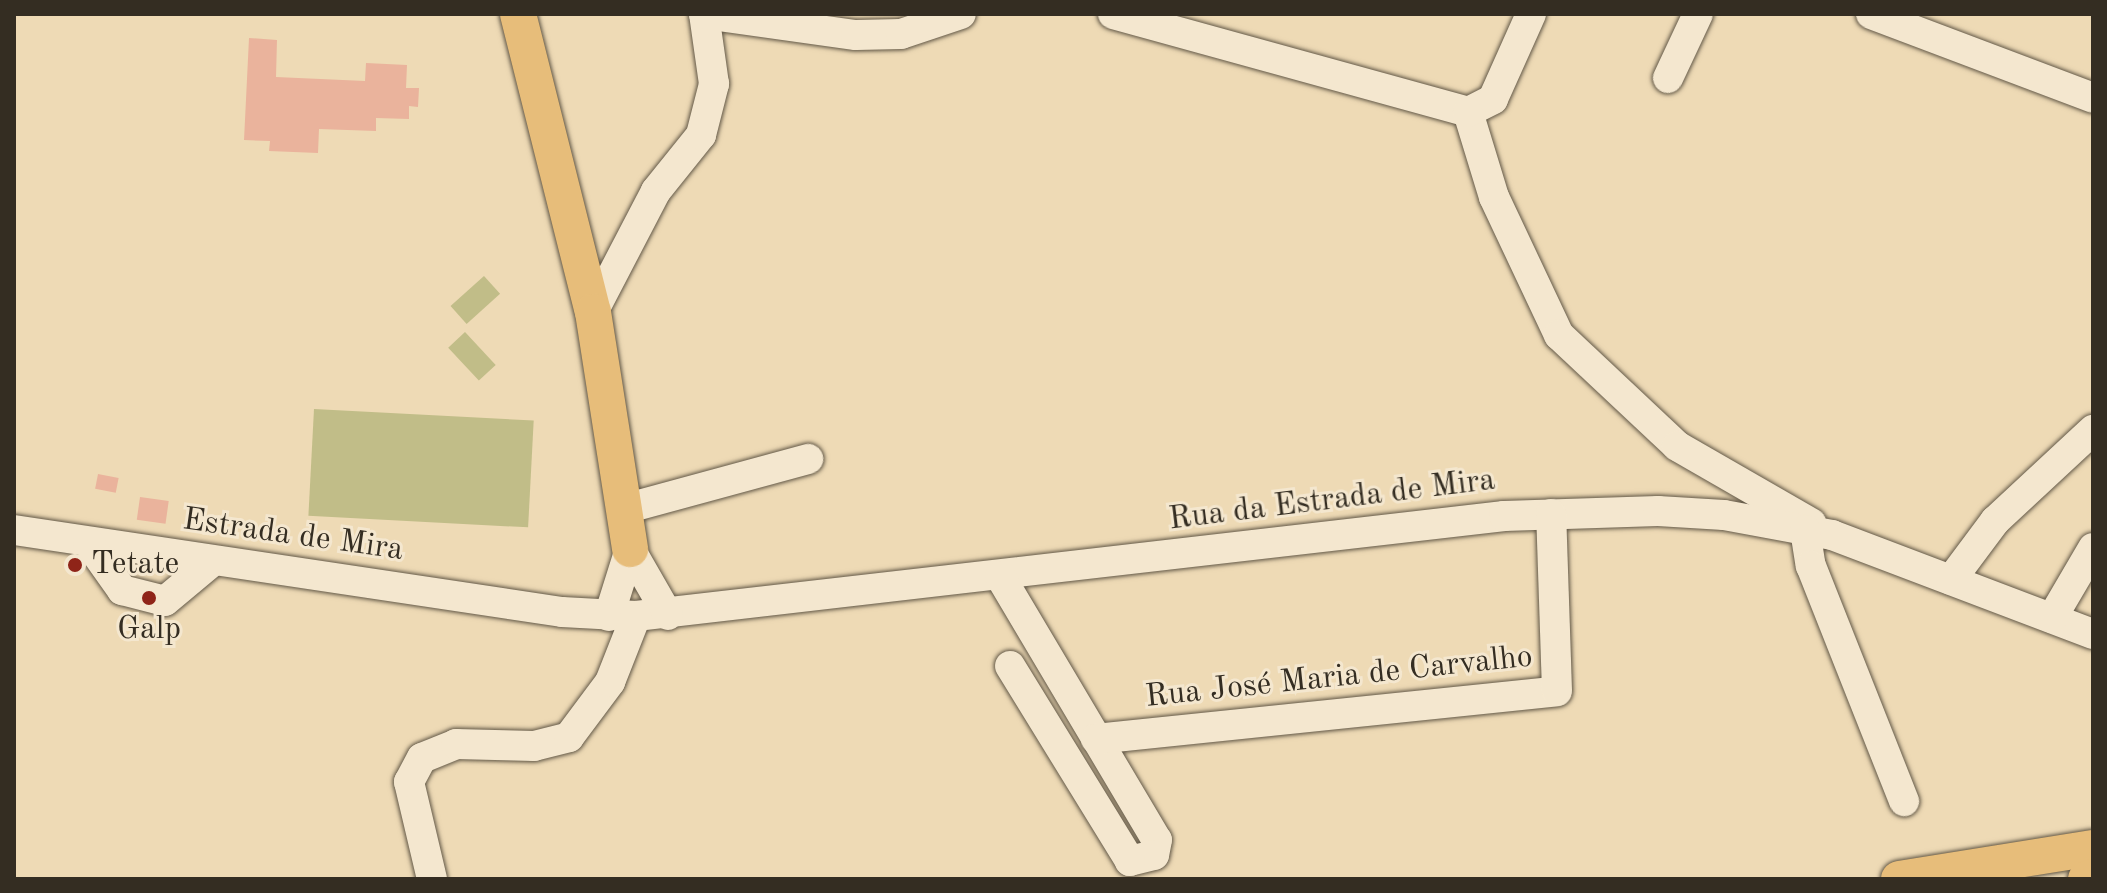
<!DOCTYPE html>
<meta charset="utf-8">
<style>
body{margin:0}
#map{position:relative;width:2107px;height:893px;overflow:hidden;background:#eedab5;font-family:"Old Standard TT",serif}
div>[style]{position:absolute}
.green>*{inset:0;background:#c1bd88;transform-origin:0 0}
.building>*{inset:0;background:#eab39c;transform-origin:0 0}
.roads{filter:drop-shadow(0 0 2px #625847) drop-shadow(0 0 2px #625847)}
.minor>*{height:30px;margin:-15px;padding:0 15px;transform-origin:15px;border-radius:15px;background:#f4e7cf}
.major>*{height:36px;margin:-18px;padding:0 18px;transform-origin:18px;border-radius:18px;background:#e7bd7a}
.dots>*{width:22px;height:22px;translate:-50% -50%;box-sizing:border-box;border:4px solid #f4e7cf;border-radius:50%}
span{translate:-50% -50%;white-space:nowrap;text-align:center;line-height:1.15;-webkit-text-stroke:6px #f4e7cf;paint-order:stroke}
.street-label{font-size:32px;color:#342d22}
.poi-label{font-size:32px;color:#342d22}
.left{translate:0 -50%;text-align:left}
.frame{position:absolute;inset:0;border:16px solid #342d22;pointer-events:none}
</style>
<div id="map">
<div class="green">
<div style="left:484px;top:276px;width:24px;height:45px;rotate:48deg"></div>
<div style="left:465px;top:332px;width:45px;height:23px;rotate:47deg"></div>
<div style="left:314px;top:409px;width:220px;height:107px;rotate:3deg"></div>
</div>
<div class="building">
<div style="clip-path:polygon(249px 38px,277px 40px,276px 77px,365px 81px,366px 63px,407px 65px,406px 88px,419px 88px,418px 107px,409px 106px,409px 119px,376px 118px,376px 131px,319px 129px,318px 153px,269px 151px,270px 141px,244px 140px)"></div>
<div style="left:98px;top:474px;width:21px;height:15px;rotate:11deg"></div>
<div style="left:140px;top:497px;width:29px;height:23px;rotate:8deg"></div>
</div>
<div class="roads">
<div class="minor">
<div style="left:1113px;top:14px;width:368px;rotate:15.4deg"></div>
<div style="left:1468px;top:112px;width:89px;rotate:73deg"></div>
<div style="left:1494px;top:197px;width:153px;rotate:64.8deg"></div>
<div style="left:1559px;top:335px;width:162px;rotate:43.2deg"></div>
<div style="left:1677px;top:446px;width:155px;rotate:29.9deg"></div>
<div style="left:1871px;top:14px;width:237px;rotate:20.7deg"></div>
<div style="left:1668px;top:78px;width:71px;rotate:-64.9deg"></div>
<div style="left:1468px;top:112px;width:28px;rotate:-27deg"></div>
<div style="left:1493px;top:99px;width:93px;rotate:-65.9deg"></div>
<div style="left:593px;top:312px;width:136px;rotate:-62.5deg"></div>
<div style="left:656px;top:191px;width:72px;rotate:-51.2deg"></div>
<div style="left:701px;top:135px;width:53px;rotate:-75.7deg"></div>
<div style="left:714px;top:84px;width:71px;rotate:-98.1deg"></div>
<div style="left:704px;top:14px;width:153px;rotate:7.9deg"></div>
<div style="left:856px;top:35px;width:45px;rotate:-1.3deg"></div>
<div style="left:901px;top:34px;width:63px;rotate:-18.4deg"></div>
<div style="left:624px;top:509px;width:191px;rotate:-15.2deg"></div>
<div style="left:14px;top:530px;width:554px;rotate:8.51deg"></div>
<div style="left:562px;top:612px;width:74px;rotate:3.1deg"></div>
<div style="left:636px;top:616px;width:874px;rotate:-6.57deg"></div>
<div style="left:1504px;top:516px;width:154px;rotate:-1.9deg"></div>
<div style="left:1658px;top:511px;width:66px;rotate:3.5deg"></div>
<div style="left:1724px;top:515px;width:110px;rotate:10.5deg"></div>
<div style="left:1832px;top:535px;width:279px;rotate:20.8deg"></div>
<div style="left:1805px;top:530px;width:36px;rotate:81deg"></div>
<div style="left:1811px;top:566px;width:253px;rotate:68.4deg"></div>
<div style="left:88px;top:542px;width:59px;rotate:54.7deg"></div>
<div style="left:122px;top:590px;width:44px;rotate:14.3deg"></div>
<div style="left:165px;top:601px;width:62px;rotate:-39.8deg"></div>
<div style="left:630px;top:549px;width:76px;rotate:60.1deg"></div>
<div style="left:1000px;top:576px;width:307px;rotate:59.3deg"></div>
<div style="left:1157px;top:840px;width:15px;rotate:101deg"></div>
<div style="left:1154px;top:855px;width:25px;rotate:166deg"></div>
<div style="left:1130px;top:861px;width:229px;rotate:-121.6deg"></div>
<div style="left:1951px;top:580px;width:74px;rotate:-53.3deg"></div>
<div style="left:1995px;top:521px;width:134px;rotate:-42.9deg"></div>
<div style="left:609px;top:616px;width:70px;rotate:-72.6deg"></div>
<div style="left:2052px;top:618px;width:81px;rotate:-59.6deg"></div>
<div style="left:1096px;top:739px;width:463px;rotate:-5.9deg"></div>
<div style="left:1557px;top:691px;width:177px;rotate:-91.9deg"></div>
<div style="left:432px;top:879px;width:100px;rotate:-103.3deg"></div>
<div style="left:409px;top:782px;width:27px;rotate:-62deg"></div>
<div style="left:422px;top:758px;width:37px;rotate:-22deg"></div>
<div style="left:456px;top:744px;width:78px;rotate:1.5deg"></div>
<div style="left:534px;top:746px;width:36px;rotate:-14deg"></div>
<div style="left:569px;top:737px;width:69px;rotate:-53.3deg"></div>
<div style="left:610px;top:682px;width:71px;rotate:-68.5deg"></div>
</div>
<div class="major">
<div style="left:518px;top:14px;width:307px;rotate:75.9deg"></div>
<div style="left:593px;top:312px;width:240px;rotate:81.1deg"></div>
<div style="left:1899px;top:879px;width:196px;rotate:-9.1deg"></div>
<div style="left:2086px;top:879px;width:7px;rotate:-16deg"></div>
</div>
</div>
<div class="dots">
<div style="left:75px;top:565px;background:#8f2418"></div>
<div style="left:149px;top:598px;background:#8f2418"></div>
</div>
<div class="street-label">
<span style="left:1332px;top:501px;rotate:-7deg">Rua da Estrada de Mira</span>
<span style="left:293px;top:536px;rotate:8deg">Estrada de Mira</span>
<span style="left:1339px;top:678px;rotate:-6deg">Rua José Maria de Carvalho</span>
</div>
<div class="poi-label">
<span class="left" style="left:91px;top:565px">Tetate</span>
<span style="left:149px;top:630px">Galp</span>
</div>
<div class="frame"></div>
</div>
